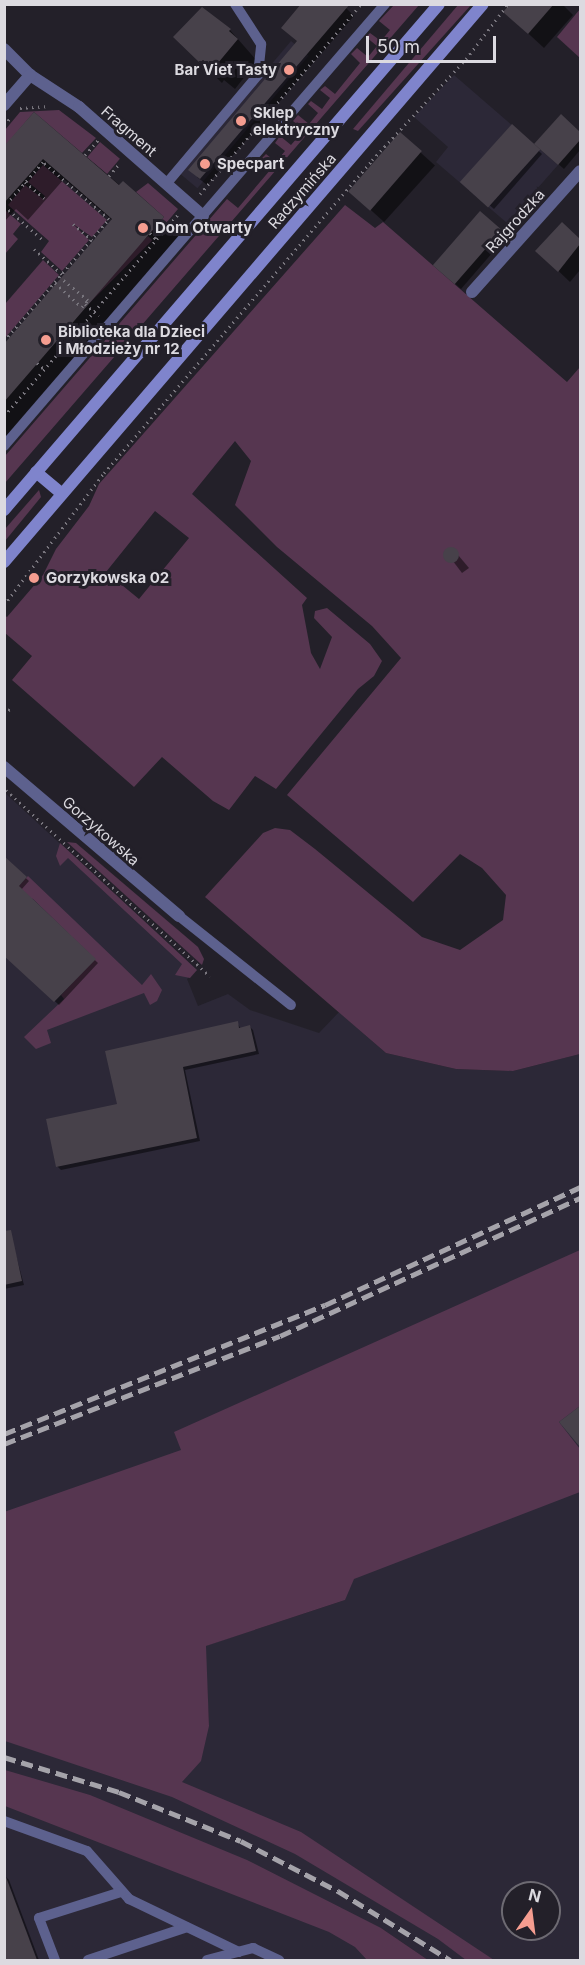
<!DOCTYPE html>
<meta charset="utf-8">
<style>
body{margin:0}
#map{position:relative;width:585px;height:1965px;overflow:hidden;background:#232029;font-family:Inter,sans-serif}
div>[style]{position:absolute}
.built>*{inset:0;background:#2c2837;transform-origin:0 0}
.green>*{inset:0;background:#563650;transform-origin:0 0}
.shadow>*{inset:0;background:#0007;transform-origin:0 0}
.building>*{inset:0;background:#47414a;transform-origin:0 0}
.round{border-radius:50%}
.path>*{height:3px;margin-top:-1.5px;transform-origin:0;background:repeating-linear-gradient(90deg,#78757d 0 1.5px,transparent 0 6px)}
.lane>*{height:10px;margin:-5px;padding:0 5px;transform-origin:5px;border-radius:5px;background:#5d618e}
.street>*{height:12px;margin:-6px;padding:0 6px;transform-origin:6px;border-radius:6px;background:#5d618e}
.secondary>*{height:12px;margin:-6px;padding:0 6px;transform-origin:6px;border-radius:6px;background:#7f84cc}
.rail>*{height:4.5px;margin-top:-2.25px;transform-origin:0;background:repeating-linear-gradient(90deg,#a5a3aa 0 12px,transparent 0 18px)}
.dots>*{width:16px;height:16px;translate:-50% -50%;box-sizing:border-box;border:3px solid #232029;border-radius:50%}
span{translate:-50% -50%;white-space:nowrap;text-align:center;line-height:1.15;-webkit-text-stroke:6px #232029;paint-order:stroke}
.poi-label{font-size:15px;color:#dcdae0;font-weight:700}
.right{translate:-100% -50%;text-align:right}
.left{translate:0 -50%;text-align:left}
.street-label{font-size:15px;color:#dcdae0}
.frame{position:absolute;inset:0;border:6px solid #dcdae0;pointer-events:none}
.north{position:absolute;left:501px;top:1881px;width:60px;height:60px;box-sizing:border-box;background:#232029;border:2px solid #6d6a72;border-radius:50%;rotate:14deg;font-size:16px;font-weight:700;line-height:24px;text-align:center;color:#dcdae0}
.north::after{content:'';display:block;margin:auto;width:21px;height:27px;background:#f59d90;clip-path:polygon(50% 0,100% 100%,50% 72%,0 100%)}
.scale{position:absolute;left:366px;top:36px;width:130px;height:27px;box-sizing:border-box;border:3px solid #dcdae0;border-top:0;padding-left:8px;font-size:18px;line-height:21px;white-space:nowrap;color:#dcdae0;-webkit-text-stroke:4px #232029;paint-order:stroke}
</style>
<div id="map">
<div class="built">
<div style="left:291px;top:41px;width:23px;height:173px;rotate:40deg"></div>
<div style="clip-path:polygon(454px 75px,558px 165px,507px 223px,436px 162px,448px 147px,414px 117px)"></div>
<div style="clip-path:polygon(evenodd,4px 792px,197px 970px,187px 979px,198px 1006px,228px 994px,250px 1010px,319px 1033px,339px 1012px,386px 1053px,456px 1069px,513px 1071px,580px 1054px,580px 1960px,428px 1960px,381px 1928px,380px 1960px,5px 1960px,5px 1720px,209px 1726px,205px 1646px,345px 1600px,5px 1655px,4px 792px,513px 1893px,549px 1893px,549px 1929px,513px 1929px,513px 1893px)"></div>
</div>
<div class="green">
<div style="clip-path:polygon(394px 5px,419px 5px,5px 483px,5px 456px,227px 199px,238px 208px,271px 169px,260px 160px,266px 154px,276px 162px,285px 151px,275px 143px,280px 136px,291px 145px,304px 130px,293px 121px,298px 115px,309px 124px,318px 113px,308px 104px,311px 101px,322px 109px,330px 98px,320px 90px,325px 86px,335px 94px,360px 63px,351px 54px,357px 48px,368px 57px,377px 46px,366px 37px,370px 33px,381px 41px,390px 30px,379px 21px)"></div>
<div style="clip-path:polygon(458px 5px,471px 5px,358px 131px,353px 129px)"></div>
<div style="clip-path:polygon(580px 9px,580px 58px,557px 37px)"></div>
<div style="clip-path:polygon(59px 110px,96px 138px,82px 153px,34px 112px,5px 146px,5px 130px,20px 112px)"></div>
<div style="left:100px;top:142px;width:26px;height:20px;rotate:40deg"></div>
<div style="clip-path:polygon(43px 165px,107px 220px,92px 237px,73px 224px,89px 240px,62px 271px,41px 252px,49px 241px,8px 205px,25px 185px,43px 199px,45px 196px,28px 182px)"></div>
<div style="clip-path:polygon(148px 183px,178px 209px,156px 235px,152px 231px,164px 217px,136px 192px)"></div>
<div style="clip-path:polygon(evenodd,345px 205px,375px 228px,383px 222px,567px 382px,580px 367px,580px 1054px,513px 1071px,456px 1069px,386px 1053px,205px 897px,263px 833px,275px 828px,290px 830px,315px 849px,422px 937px,460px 950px,503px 920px,506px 895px,482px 868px,460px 854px,413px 902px,287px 795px,401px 658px,372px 626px,277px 547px,235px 505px,251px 461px,235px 441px,192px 494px,307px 598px,302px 605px,311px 653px,320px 669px,332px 637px,314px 618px,315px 611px,327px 608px,370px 644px,382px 661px,374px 676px,358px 689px,276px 789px,255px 776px,229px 810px,213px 801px,162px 757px,134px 787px,12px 680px,32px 656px,5px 633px,4px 615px,7px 617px,43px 575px,56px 549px,89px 506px,99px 484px,345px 205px,155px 511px,189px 538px,139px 599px,106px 572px,155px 511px)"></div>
<div style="clip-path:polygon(5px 210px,21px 224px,13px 234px,18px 239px,5px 254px)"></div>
<div style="left:148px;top:236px;width:6px;height:89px;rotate:45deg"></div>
<div style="clip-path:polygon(43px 260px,59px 275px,5px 338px,5px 304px)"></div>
<div style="clip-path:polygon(39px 490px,41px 497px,5px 541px,5px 529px)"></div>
<div style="clip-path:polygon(67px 842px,76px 843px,198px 947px,204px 959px,202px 965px)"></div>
<div style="clip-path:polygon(60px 843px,197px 970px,190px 978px,175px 975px,182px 964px,68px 858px,60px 866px,56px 856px)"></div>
<div style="clip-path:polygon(28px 876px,142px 985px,151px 974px,162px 990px,157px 1001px,150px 1005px,144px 993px,47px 1030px,51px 1043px,36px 1049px,24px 1037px,64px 999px,61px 995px,95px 959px,33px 899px,12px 893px)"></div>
<div style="clip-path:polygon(580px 1250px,580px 1406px,559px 1422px,580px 1449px,580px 1492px,354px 1579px,345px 1600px,206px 1646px,209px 1726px,201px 1761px,182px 1782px,301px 1832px,494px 1960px,466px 1960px,438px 1939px,295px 1854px,172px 1797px,5px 1741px,4px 1512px,181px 1450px,174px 1432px)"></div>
<div style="clip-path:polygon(5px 1770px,90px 1795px,247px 1860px,381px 1928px,428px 1960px,367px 1960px,355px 1947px,329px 1932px,5px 1806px)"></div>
</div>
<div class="shadow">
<div style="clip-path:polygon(342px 4px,354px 16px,207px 185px,197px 177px)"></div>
<div style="clip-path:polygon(512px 4px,562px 4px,573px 15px,544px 48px,505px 12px)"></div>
<div style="clip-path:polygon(202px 9px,230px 30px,257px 61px,235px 89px,224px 80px,222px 83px,175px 37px)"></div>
<div style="clip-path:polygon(35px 114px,184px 239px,4px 446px,4px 346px,113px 221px,64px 179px,28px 220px,16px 209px,4px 222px,4px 148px)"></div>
<div style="clip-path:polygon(561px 116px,580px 134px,580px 150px,564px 169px,541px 149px)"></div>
<div style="clip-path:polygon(512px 126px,542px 154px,494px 209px,467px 186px)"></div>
<div style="left:400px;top:134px;width:47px;height:76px;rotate:42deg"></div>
<div style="clip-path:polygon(562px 224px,580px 241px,580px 270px,570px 282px,549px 262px)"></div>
<div style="clip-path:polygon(501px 231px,506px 237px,461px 289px,438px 268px)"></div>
<div style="clip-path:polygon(453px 549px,469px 568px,462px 573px,446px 552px)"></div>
<div style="clip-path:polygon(4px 858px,29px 881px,21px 890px,98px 963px,59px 1005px,4px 954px)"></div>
<div style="clip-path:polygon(237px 1023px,241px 1029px,250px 1027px,253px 1030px,259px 1054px,185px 1070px,200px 1141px,61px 1170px,57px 1166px,119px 1105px)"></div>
<div style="clip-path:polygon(13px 1244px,24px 1285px,4px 1289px,4px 1245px)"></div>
<div style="clip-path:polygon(4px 1875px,9px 1880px,39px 1960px,4px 1960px)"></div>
</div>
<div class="building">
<div style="clip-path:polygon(301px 4px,350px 4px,200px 179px,188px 170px,297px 41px,281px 28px)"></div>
<div style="clip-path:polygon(510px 4px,554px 4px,528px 34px,503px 12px)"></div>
<div style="clip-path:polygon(202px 7px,231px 29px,229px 31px,238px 39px,213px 69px,203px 60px,200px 63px,173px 37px)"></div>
<div style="clip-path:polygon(34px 112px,119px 185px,123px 181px,164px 217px,4px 402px,4px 344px,112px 219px,43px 159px,4px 203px,4px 146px)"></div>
<div style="clip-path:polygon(561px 114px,580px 132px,580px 140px,558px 165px,534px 144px)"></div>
<div style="left:512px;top:124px;width:38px;height:78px;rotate:42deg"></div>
<div style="left:400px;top:132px;width:29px;height:79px;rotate:41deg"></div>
<div style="left:480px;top:211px;width:29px;height:72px;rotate:41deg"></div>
<div style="clip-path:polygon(562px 222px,580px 239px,580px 244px,558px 272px,535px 251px)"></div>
<div class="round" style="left:443px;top:547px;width:16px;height:16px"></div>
<div style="clip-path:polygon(4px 856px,27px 877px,19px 886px,96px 959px,54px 1002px,4px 956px)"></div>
<div style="clip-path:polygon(238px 1021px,239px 1028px,250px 1025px,256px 1051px,183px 1067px,197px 1138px,56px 1167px,46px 1119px,117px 1104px,105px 1051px)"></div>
<div style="clip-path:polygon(11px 1230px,22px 1281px,4px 1285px,4px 1231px)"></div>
<div style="clip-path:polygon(580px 1406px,580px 1447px,559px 1422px)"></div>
<div style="clip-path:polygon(6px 1877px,37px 1960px,4px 1960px)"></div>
</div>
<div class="path">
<div style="left:20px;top:108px;width:29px;rotate:-4deg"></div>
<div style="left:4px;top:125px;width:11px;rotate:-49deg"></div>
<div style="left:85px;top:155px;width:20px;rotate:-49deg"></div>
<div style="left:109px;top:176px;width:17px;rotate:-50deg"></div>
<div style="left:25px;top:182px;width:25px;rotate:40deg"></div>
<div style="left:200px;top:194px;width:249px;rotate:-49.7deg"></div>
<div style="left:4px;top:206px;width:50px;rotate:41deg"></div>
<div style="left:73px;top:224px;width:25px;rotate:40deg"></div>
<div style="left:150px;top:233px;width:10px;rotate:45deg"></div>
<div style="left:34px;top:249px;width:38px;rotate:42deg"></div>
<div style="left:55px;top:283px;width:36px;rotate:42deg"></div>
<div style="left:82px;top:307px;width:9px;rotate:-49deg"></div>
<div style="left:88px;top:300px;width:36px;rotate:-141deg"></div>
<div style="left:85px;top:304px;width:18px;rotate:41deg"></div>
<div style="left:64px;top:333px;width:10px;rotate:45deg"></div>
<div style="left:4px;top:341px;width:161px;rotate:-49.3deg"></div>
<div style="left:109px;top:219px;width:87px;rotate:-139.2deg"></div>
<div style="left:43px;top:162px;width:52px;rotate:131.1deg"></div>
<div style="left:37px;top:363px;width:11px;rotate:41deg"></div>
<div style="left:4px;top:416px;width:268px;rotate:-49.2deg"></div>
<div style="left:4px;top:605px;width:166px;rotate:-52.9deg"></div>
<div style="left:104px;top:473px;width:412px;rotate:-49.4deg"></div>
<div style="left:372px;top:160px;width:138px;rotate:-47.1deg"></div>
<div style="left:466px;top:59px;width:69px;rotate:-52.6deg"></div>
<div style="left:4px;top:714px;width:11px;rotate:-41deg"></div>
<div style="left:6px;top:790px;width:276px;rotate:42.4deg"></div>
</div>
<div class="lane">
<div style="left:167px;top:183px;width:141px;rotate:-49.9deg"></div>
<div style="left:258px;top:75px;width:31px;rotate:-84deg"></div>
<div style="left:261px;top:44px;width:48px;rotate:-123deg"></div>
<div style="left:4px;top:446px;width:584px;rotate:-49.24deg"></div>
<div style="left:179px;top:916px;width:143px;rotate:38.5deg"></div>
<div style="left:4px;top:1821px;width:88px;rotate:19.9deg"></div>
<div style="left:87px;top:1851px;width:64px;rotate:48.8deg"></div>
<div style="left:129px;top:1899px;width:122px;rotate:25.7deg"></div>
<div style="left:55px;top:1960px;width:45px;rotate:-110.9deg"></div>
<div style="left:39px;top:1918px;width:86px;rotate:-17.6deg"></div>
<div style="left:88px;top:1960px;width:104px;rotate:-18.4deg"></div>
<div style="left:207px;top:1960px;width:48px;rotate:-14.6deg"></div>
<div style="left:253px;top:1948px;width:29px;rotate:25deg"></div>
</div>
<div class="street">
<div style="left:4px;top:49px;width:37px;rotate:45deg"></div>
<div style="left:30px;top:75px;width:59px;rotate:33.1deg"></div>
<div style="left:79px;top:107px;width:165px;rotate:41.3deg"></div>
<div style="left:4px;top:105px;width:40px;rotate:-49deg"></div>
<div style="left:472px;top:292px;width:162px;rotate:-48.2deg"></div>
<div style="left:4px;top:767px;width:230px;rotate:40.4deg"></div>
</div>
<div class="secondary">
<div style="left:36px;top:472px;width:34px;rotate:40deg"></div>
<div style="left:4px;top:510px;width:667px;rotate:-49.31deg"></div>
<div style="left:4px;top:562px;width:735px;rotate:-49.36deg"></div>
</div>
<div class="rail">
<div style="left:4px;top:1434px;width:346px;rotate:-21.9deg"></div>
<div style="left:325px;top:1305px;width:281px;rotate:-24.8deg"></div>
<div style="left:4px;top:1444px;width:296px;rotate:-21.4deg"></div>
<div style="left:280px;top:1336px;width:330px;rotate:-24.7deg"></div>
<div style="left:4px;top:1757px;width:120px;rotate:16.9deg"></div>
<div style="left:119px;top:1792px;width:131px;rotate:21.9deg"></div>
<div style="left:241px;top:1841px;width:109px;rotate:27.3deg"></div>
<div style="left:338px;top:1891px;width:132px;rotate:31.6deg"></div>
</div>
<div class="dots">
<div style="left:289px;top:70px;background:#f59d90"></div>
<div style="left:241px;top:121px;background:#f59d90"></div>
<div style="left:205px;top:164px;background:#f59d90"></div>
<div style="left:143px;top:228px;background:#f59d90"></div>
<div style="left:46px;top:340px;background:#f59d90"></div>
<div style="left:34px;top:578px;background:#f59d90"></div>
</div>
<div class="poi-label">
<span class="right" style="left:277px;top:70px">Bar Viet Tasty</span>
<span class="left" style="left:253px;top:121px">Sklep<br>elektryczny</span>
<span class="left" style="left:217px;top:164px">Specpart</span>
<span class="left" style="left:155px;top:228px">Dom Otwarty</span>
<span class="left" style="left:58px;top:340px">Biblioteka dla Dzieci<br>i Młodzieży nr 12</span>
<span class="left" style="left:46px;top:578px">Gorzykowska 02</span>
</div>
<div class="street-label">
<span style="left:129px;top:131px;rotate:41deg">Fragment</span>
<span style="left:302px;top:191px;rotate:-49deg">Radzymińska</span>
<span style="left:515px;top:221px;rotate:-48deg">Rajgrodzka</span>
<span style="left:101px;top:831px;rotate:41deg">Gorzykowska</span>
</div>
<div class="frame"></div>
<div class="north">N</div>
<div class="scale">50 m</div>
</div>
